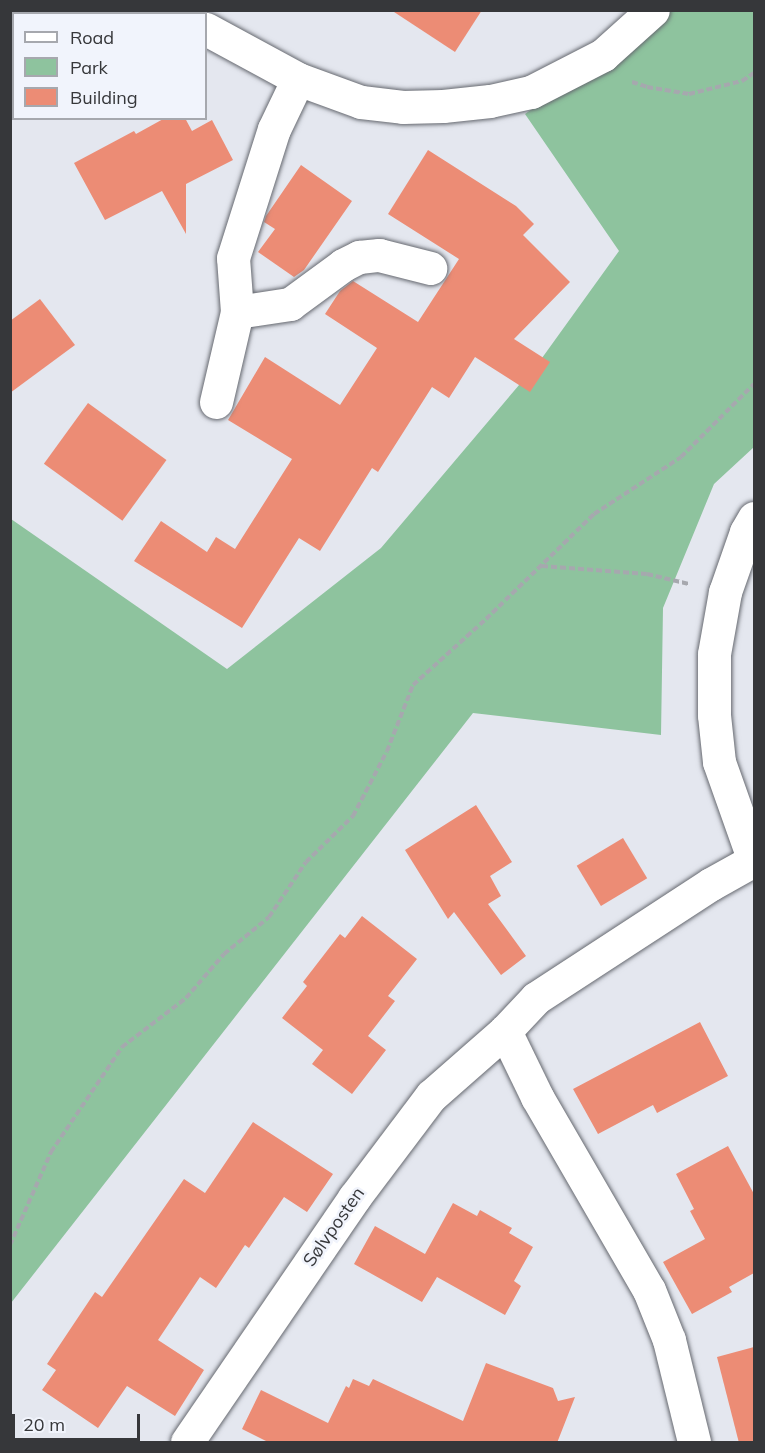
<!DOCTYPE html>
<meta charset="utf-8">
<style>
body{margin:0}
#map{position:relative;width:765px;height:1453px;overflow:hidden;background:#e4e7ef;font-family:Mulish,sans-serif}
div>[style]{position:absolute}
.green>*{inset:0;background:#8ec39e}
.building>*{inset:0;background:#ec8c75;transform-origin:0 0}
.path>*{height:4px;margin-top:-2px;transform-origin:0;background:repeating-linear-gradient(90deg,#a6a8ae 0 6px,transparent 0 9px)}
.roads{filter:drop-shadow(0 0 2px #666970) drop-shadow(0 0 2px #666970)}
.minor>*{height:33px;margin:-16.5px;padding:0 16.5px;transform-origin:16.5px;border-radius:16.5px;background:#fff}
span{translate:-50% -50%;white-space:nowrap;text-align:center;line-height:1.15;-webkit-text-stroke:5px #f1f4fc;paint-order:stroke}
.street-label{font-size:18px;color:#36373a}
.frame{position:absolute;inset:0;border:12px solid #36373a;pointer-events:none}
.legend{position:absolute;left:12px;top:12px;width:195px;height:108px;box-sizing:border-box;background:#f1f4fc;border:2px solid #a6a8ae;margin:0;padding:8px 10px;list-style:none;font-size:18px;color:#36373a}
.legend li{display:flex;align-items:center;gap:12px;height:30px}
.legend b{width:30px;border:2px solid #a6a8ae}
.scale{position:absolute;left:12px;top:1414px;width:128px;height:27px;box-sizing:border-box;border:3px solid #36373a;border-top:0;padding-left:8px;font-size:18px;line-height:21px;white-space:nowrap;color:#36373a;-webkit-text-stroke:4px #f1f4fc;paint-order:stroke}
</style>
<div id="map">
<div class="green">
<div style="clip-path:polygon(668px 11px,754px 11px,754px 447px,714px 484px,663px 608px,661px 735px,473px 713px,11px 1303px,11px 519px,227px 669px,381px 548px,542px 358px,619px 251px,525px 114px)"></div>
</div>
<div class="building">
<div style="clip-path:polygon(391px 10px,482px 10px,455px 52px)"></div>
<div style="clip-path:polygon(165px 118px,185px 118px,192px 131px,212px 120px,233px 160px,186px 184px,186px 234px,162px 191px,105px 220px,74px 163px,134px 131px,136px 134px)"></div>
<div style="clip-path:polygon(428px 150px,516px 206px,534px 224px,523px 235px,570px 282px,514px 339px,550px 362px,530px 392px,475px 357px,449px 398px,432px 387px,378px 472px,372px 468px,320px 551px,299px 538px,242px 628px,134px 561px,161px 521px,207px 552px,216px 537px,235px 549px,292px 459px,228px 420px,265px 357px,340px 405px,377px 348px,325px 314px,340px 291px,353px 281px,418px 322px,459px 259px,388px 214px)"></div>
<div style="clip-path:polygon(301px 165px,352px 201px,304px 270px,294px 277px,258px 252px,275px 229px,264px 222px,266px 216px)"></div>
<div style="clip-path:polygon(40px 299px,75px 345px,10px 393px,10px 321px)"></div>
<div style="left:88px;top:403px;width:97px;height:75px;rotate:36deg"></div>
<div style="clip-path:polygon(476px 805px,512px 862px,490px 876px,501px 896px,488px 904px,526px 956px,501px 975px,454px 912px,448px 919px,405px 850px)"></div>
<div style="left:623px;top:838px;width:47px;height:54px;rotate:59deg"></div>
<div style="clip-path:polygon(362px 916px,417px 959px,388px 996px,395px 1001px,368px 1036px,386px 1050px,352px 1094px,312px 1064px,323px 1050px,282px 1018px,307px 986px,303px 982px,340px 934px,345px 938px)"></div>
<div style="clip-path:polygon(700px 1022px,728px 1076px,657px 1113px,653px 1105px,598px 1134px,573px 1089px)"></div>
<div style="clip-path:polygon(253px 1122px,333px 1174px,307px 1212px,284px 1197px,249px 1248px,245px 1245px,216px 1288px,200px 1277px,158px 1340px,204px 1370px,175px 1416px,127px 1386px,98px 1428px,42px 1390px,56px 1370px,47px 1364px,95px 1292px,102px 1297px,184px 1179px,205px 1193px)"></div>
<div style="clip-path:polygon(728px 1146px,754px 1194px,754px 1273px,729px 1287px,732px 1292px,692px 1314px,663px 1262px,705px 1239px,690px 1211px,694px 1209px,676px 1174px)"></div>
<div style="clip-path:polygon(453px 1203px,477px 1216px,480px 1210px,512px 1228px,509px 1233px,533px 1247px,514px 1281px,521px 1286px,505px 1315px,437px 1277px,422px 1302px,354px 1264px,375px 1226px,425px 1254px)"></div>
<div style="clip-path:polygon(754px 1347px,754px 1443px,739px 1443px,717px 1357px)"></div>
<div style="clip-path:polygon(486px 1363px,553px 1388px,558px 1401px,575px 1397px,557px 1443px,270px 1443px,242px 1429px,261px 1390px,328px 1423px,346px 1386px,349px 1388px,353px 1379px,369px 1386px,373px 1379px,463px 1421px)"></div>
</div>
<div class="path">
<div style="left:632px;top:82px;width:16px;rotate:18deg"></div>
<div style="left:647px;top:87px;width:43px;rotate:9.5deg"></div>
<div style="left:689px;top:94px;width:55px;rotate:-13.8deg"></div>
<div style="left:742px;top:81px;width:14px;rotate:-34deg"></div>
<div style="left:542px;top:566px;width:105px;rotate:4.4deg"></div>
<div style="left:647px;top:574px;width:43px;rotate:13.4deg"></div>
<div style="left:10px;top:1245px;width:102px;rotate:-66.2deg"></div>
<div style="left:51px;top:1152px;width:127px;rotate:-55.9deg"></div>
<div style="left:122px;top:1047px;width:81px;rotate:-37.4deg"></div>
<div style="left:186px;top:998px;width:58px;rotate:-49.2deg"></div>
<div style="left:224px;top:954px;width:58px;rotate:-39.4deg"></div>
<div style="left:269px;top:917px;width:66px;rotate:-56.1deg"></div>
<div style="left:306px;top:862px;width:66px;rotate:-44.4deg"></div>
<div style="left:353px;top:816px;width:73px;rotate:-62.4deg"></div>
<div style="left:387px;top:751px;width:71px;rotate:-68.5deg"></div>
<div style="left:413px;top:685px;width:98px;rotate:-42.1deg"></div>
<div style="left:486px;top:619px;width:151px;rotate:-44.2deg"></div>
<div style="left:594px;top:514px;width:104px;rotate:-33.2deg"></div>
<div style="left:681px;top:457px;width:103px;rotate:-45deg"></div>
</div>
<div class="roads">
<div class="minor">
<div style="left:175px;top:10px;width:6px;rotate:39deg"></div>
<div style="left:206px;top:29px;width:105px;rotate:28.5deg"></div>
<div style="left:298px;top:79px;width:67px;rotate:20.1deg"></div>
<div style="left:361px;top:102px;width:42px;rotate:6.8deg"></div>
<div style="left:403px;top:107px;width:40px;rotate:-1.4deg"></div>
<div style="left:443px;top:106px;width:47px;rotate:-6.1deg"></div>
<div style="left:490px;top:101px;width:42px;rotate:-12.4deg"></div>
<div style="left:531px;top:92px;width:81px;rotate:-27.2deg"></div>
<div style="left:603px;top:55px;width:67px;rotate:-42deg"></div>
<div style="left:237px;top:312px;width:54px;rotate:-8.6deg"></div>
<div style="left:290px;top:304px;width:66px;rotate:-36.3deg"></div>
<div style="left:343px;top:265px;width:18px;rotate:-27deg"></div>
<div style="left:359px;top:257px;width:20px;rotate:-6deg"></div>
<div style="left:379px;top:255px;width:53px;rotate:14.3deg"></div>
<div style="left:216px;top:402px;width:92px;rotate:-76.9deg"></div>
<div style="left:237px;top:312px;width:54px;rotate:-94.2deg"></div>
<div style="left:233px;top:258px;width:135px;rotate:-72.4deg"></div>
<div style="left:274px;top:129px;width:55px;rotate:-64.4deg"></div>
<div style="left:754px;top:518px;width:16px;rotate:120deg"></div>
<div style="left:746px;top:532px;width:64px;rotate:109.3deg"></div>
<div style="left:725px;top:592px;width:63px;rotate:100.1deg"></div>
<div style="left:714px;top:654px;width:61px;rotate:90deg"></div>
<div style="left:714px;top:715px;width:47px;rotate:83.9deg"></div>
<div style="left:719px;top:762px;width:105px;rotate:70.5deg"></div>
<div style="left:505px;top:1031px;width:73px;rotate:64.1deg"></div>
<div style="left:537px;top:1097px;width:223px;rotate:59.9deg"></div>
<div style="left:649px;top:1290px;width:54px;rotate:68.2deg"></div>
<div style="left:669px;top:1340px;width:105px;rotate:76.2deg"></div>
<div style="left:187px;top:1442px;width:296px;rotate:-55.6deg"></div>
<div style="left:354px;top:1198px;width:128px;rotate:-53deg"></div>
<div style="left:431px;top:1096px;width:98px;rotate:-41.3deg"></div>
<div style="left:505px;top:1031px;width:45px;rotate:-46.8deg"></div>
<div style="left:536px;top:998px;width:209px;rotate:-33.1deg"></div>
<div style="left:711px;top:884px;width:49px;rotate:-29.2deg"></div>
</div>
</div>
<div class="street-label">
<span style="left:334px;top:1227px;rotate:-55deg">Sølvposten</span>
</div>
<div class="frame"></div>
<ul class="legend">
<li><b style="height:8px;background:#fff"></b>Road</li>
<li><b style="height:16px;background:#8ec39e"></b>Park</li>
<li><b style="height:16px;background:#ec8c75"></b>Building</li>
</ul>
<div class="scale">20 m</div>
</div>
